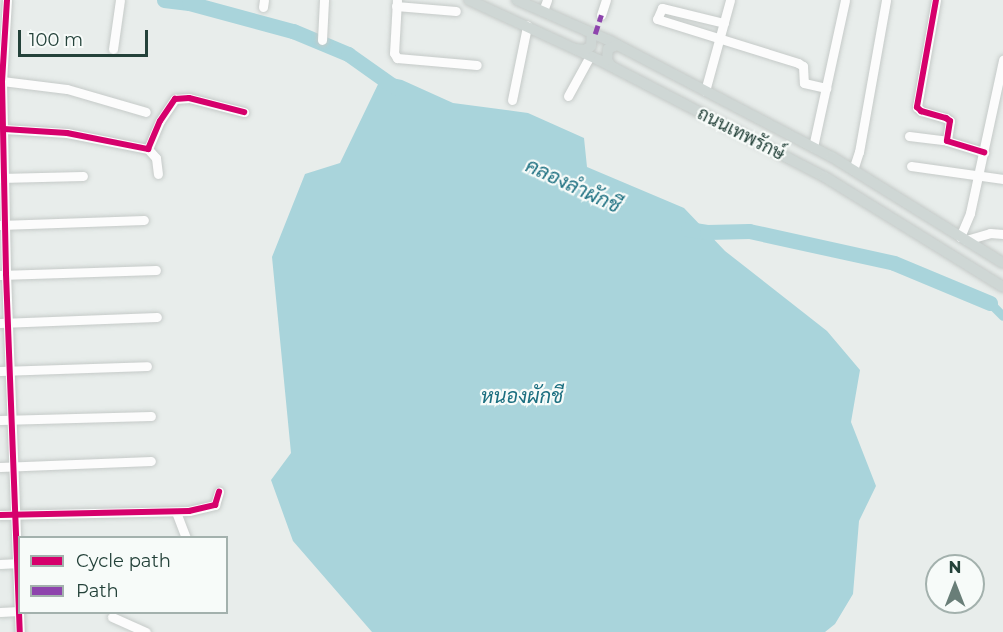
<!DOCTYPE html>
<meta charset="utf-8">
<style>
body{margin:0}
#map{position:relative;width:1003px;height:632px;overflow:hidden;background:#e8edeb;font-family:Montserrat,Sarabun,sans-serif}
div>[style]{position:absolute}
.water>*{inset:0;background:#a9d4db}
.canal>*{height:9px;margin:-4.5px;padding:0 4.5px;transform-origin:4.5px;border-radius:4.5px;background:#a9d4db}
.river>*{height:15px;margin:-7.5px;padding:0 7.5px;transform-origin:7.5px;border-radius:7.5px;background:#a9d4db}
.roads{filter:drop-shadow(0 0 2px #c5cac8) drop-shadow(0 0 2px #c5cac8)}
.minor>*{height:9px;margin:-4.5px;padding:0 4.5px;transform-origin:4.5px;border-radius:4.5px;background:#fcfcfc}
.major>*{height:10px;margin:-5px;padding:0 5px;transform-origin:5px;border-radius:5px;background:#cfd7d5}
.quiet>*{height:4.5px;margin-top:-2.25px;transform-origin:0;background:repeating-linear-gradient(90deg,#8e44ad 0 9px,transparent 0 13.5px)}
.cycleway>*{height:6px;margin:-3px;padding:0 3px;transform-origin:3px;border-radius:3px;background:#d6006c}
span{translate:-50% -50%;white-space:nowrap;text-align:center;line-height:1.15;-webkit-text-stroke:4.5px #f7fbf9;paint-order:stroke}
.street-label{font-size:18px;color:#24423a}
.water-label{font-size:20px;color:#1c6f80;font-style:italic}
.legend{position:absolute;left:18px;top:536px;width:210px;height:78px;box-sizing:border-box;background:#f7fbf9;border:2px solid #a3b1ad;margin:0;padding:8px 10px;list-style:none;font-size:18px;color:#24423a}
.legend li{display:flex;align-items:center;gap:12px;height:30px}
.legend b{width:30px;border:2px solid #a3b1ad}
.north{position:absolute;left:925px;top:554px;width:60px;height:60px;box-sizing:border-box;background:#f7fbf9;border:2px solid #a3b1ad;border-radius:50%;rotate:0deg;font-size:16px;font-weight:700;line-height:24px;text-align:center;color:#24423a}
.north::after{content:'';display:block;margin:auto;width:21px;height:27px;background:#697e78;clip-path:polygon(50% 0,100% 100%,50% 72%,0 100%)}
.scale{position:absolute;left:18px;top:30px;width:130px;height:27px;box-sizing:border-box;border:3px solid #24423a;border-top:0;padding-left:8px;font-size:18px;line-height:21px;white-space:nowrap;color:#24423a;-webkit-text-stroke:4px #f7fbf9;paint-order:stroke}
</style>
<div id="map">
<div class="water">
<div style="clip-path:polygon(382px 76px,402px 80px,453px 103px,528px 113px,584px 138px,587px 167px,684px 208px,725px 251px,827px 331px,860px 370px,851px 422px,876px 486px,859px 521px,853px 594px,835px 624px,825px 632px,372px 632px,293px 541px,271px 480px,291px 453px,272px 257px,305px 174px,340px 163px)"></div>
</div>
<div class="canal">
<div style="left:990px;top:303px;width:18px;rotate:45deg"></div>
</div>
<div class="river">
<div style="left:164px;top:0;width:25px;rotate:7deg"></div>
<div style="left:189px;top:3px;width:108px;rotate:15.1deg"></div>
<div style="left:293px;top:31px;width:60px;rotate:22.7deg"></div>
<div style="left:348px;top:54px;width:59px;rotate:35.3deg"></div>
<div style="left:688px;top:229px;width:19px;rotate:9deg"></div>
<div style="left:707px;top:232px;width:42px;rotate:-1.4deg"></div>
<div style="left:749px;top:231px;width:148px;rotate:12.4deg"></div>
<div style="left:894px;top:263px;width:104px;rotate:22.6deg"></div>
</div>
<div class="roads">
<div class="minor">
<div style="left:7px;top:0;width:81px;rotate:93.5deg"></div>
<div style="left:2px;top:81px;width:193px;rotate:88.8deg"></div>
<div style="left:6px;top:274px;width:358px;rotate:87.8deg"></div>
<div style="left:397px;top:0;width:53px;rotate:93.2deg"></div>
<div style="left:394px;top:53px;width:6px;rotate:59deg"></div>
<div style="left:397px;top:58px;width:80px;rotate:5deg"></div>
<div style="left:936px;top:0;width:109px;rotate:100.1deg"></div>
<div style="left:917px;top:107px;width:6px;rotate:45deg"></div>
<div style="left:921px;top:111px;width:26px;rotate:16deg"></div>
<div style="left:946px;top:118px;width:5px;rotate:37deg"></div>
<div style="left:950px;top:121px;width:20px;rotate:99deg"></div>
<div style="left:947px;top:141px;width:39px;rotate:17deg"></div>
<div style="left:396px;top:6px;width:60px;rotate:4.8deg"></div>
<div style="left:263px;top:7px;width:7px;rotate:-82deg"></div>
<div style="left:543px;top:11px;width:12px;rotate:-70deg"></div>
<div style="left:601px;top:15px;width:16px;rotate:-72deg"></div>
<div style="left:724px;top:23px;width:64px;rotate:-166.4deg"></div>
<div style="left:662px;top:8px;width:12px;rotate:114deg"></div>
<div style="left:657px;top:19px;width:148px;rotate:17.3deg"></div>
<div style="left:798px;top:63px;width:6px;rotate:31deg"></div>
<div style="left:803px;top:66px;width:17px;rotate:87deg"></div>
<div style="left:804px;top:83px;width:23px;rotate:13deg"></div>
<div style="left:322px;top:40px;width:40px;rotate:-87.1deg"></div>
<div style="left:113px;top:49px;width:49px;rotate:-81.9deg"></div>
<div style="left:2px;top:81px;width:65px;rotate:7deg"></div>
<div style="left:67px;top:89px;width:82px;rotate:16.2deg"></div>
<div style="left:705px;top:91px;width:94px;rotate:-74.6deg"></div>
<div style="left:568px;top:96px;width:46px;rotate:-61.2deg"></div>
<div style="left:512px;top:100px;width:76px;rotate:-78.5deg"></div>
<div style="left:4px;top:129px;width:63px;rotate:3.6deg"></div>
<div style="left:67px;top:133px;width:83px;rotate:11.2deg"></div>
<div style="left:148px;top:149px;width:12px;rotate:48deg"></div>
<div style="left:156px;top:158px;width:16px;rotate:83deg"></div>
<div style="left:909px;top:136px;width:38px;rotate:7deg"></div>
<div style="left:813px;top:147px;width:150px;rotate:-77.7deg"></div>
<div style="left:148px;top:149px;width:30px;rotate:-67deg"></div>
<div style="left:160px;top:121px;width:27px;rotate:-56deg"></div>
<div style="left:175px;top:99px;width:14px;rotate:-4deg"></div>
<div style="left:189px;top:98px;width:57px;rotate:14.3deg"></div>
<div style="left:911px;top:166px;width:93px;rotate:8deg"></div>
<div style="left:853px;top:170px;width:19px;rotate:-72deg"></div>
<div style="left:859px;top:152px;width:154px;rotate:-79.9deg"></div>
<div style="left:0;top:178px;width:83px;rotate:-1.4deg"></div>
<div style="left:0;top:225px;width:144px;rotate:-2deg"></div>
<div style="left:960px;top:237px;width:26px;rotate:-67deg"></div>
<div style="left:970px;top:213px;width:157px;rotate:-77.8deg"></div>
<div style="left:966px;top:240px;width:25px;rotate:-16deg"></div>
<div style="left:990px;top:233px;width:13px;rotate:4deg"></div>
<div style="left:0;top:275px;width:156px;rotate:-1.8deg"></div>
<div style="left:0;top:323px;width:157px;rotate:-2.2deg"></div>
<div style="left:0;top:371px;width:147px;rotate:-1.9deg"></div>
<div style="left:0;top:420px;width:151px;rotate:-1.5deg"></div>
<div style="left:0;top:467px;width:151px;rotate:-2.3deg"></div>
<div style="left:176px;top:512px;width:28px;rotate:69deg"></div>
<div style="left:0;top:515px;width:189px;rotate:-1.2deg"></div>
<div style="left:189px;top:511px;width:27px;rotate:-13deg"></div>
<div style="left:215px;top:505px;width:14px;rotate:-73deg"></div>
<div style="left:0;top:564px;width:20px;rotate:-3deg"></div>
<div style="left:0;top:612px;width:20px;rotate:-3deg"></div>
<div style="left:112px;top:617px;width:37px;rotate:24deg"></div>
</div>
<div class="major">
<div style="left:469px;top:0;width:143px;rotate:24.8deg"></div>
<div style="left:599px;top:60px;width:254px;rotate:27.4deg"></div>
<div style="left:825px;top:177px;width:209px;rotate:31.7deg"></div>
<div style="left:517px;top:0;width:102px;rotate:23.8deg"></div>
<div style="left:610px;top:41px;width:250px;rotate:27.6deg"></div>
<div style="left:832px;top:157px;width:201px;rotate:31.8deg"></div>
<div style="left:576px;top:49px;width:9px;rotate:6deg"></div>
<div style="left:585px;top:50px;width:7px;rotate:-34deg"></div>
<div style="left:591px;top:46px;width:13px;rotate:-86deg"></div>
<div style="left:611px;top:66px;width:7px;rotate:-124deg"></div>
<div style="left:607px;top:60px;width:11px;rotate:-85deg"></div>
<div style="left:608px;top:49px;width:10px;rotate:-24deg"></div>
</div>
</div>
<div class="quiet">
<div style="left:595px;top:34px;width:20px;rotate:-72deg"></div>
</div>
<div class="cycleway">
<div style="left:7px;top:0;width:81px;rotate:93.5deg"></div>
<div style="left:2px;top:81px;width:193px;rotate:88.8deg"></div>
<div style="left:6px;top:274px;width:358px;rotate:87.8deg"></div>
<div style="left:936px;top:0;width:109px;rotate:100.1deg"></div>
<div style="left:917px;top:107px;width:6px;rotate:45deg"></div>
<div style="left:921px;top:111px;width:26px;rotate:16deg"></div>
<div style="left:946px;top:118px;width:5px;rotate:37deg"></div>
<div style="left:950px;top:121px;width:20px;rotate:99deg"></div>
<div style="left:947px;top:141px;width:39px;rotate:17deg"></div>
<div style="left:4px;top:129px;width:63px;rotate:3.6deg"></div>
<div style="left:67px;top:133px;width:83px;rotate:11.2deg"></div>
<div style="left:148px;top:149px;width:30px;rotate:-67deg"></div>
<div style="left:160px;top:121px;width:27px;rotate:-56deg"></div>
<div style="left:175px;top:99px;width:14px;rotate:-4deg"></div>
<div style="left:189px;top:98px;width:57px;rotate:14.3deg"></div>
<div style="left:0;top:515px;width:189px;rotate:-1.2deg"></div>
<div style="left:189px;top:511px;width:27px;rotate:-13deg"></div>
<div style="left:215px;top:505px;width:14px;rotate:-73deg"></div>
</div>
<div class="street-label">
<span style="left:741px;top:134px;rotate:27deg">ถนนเทพรักษ์</span>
</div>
<div class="water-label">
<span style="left:573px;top:186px;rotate:25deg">คลองลำผักชี</span>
<span style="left:522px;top:396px">หนองผักชี</span>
</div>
<ul class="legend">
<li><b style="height:8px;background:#d6006c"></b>Cycle path</li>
<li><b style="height:8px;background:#8e44ad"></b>Path</li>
</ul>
<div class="north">N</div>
<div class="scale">100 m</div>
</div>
